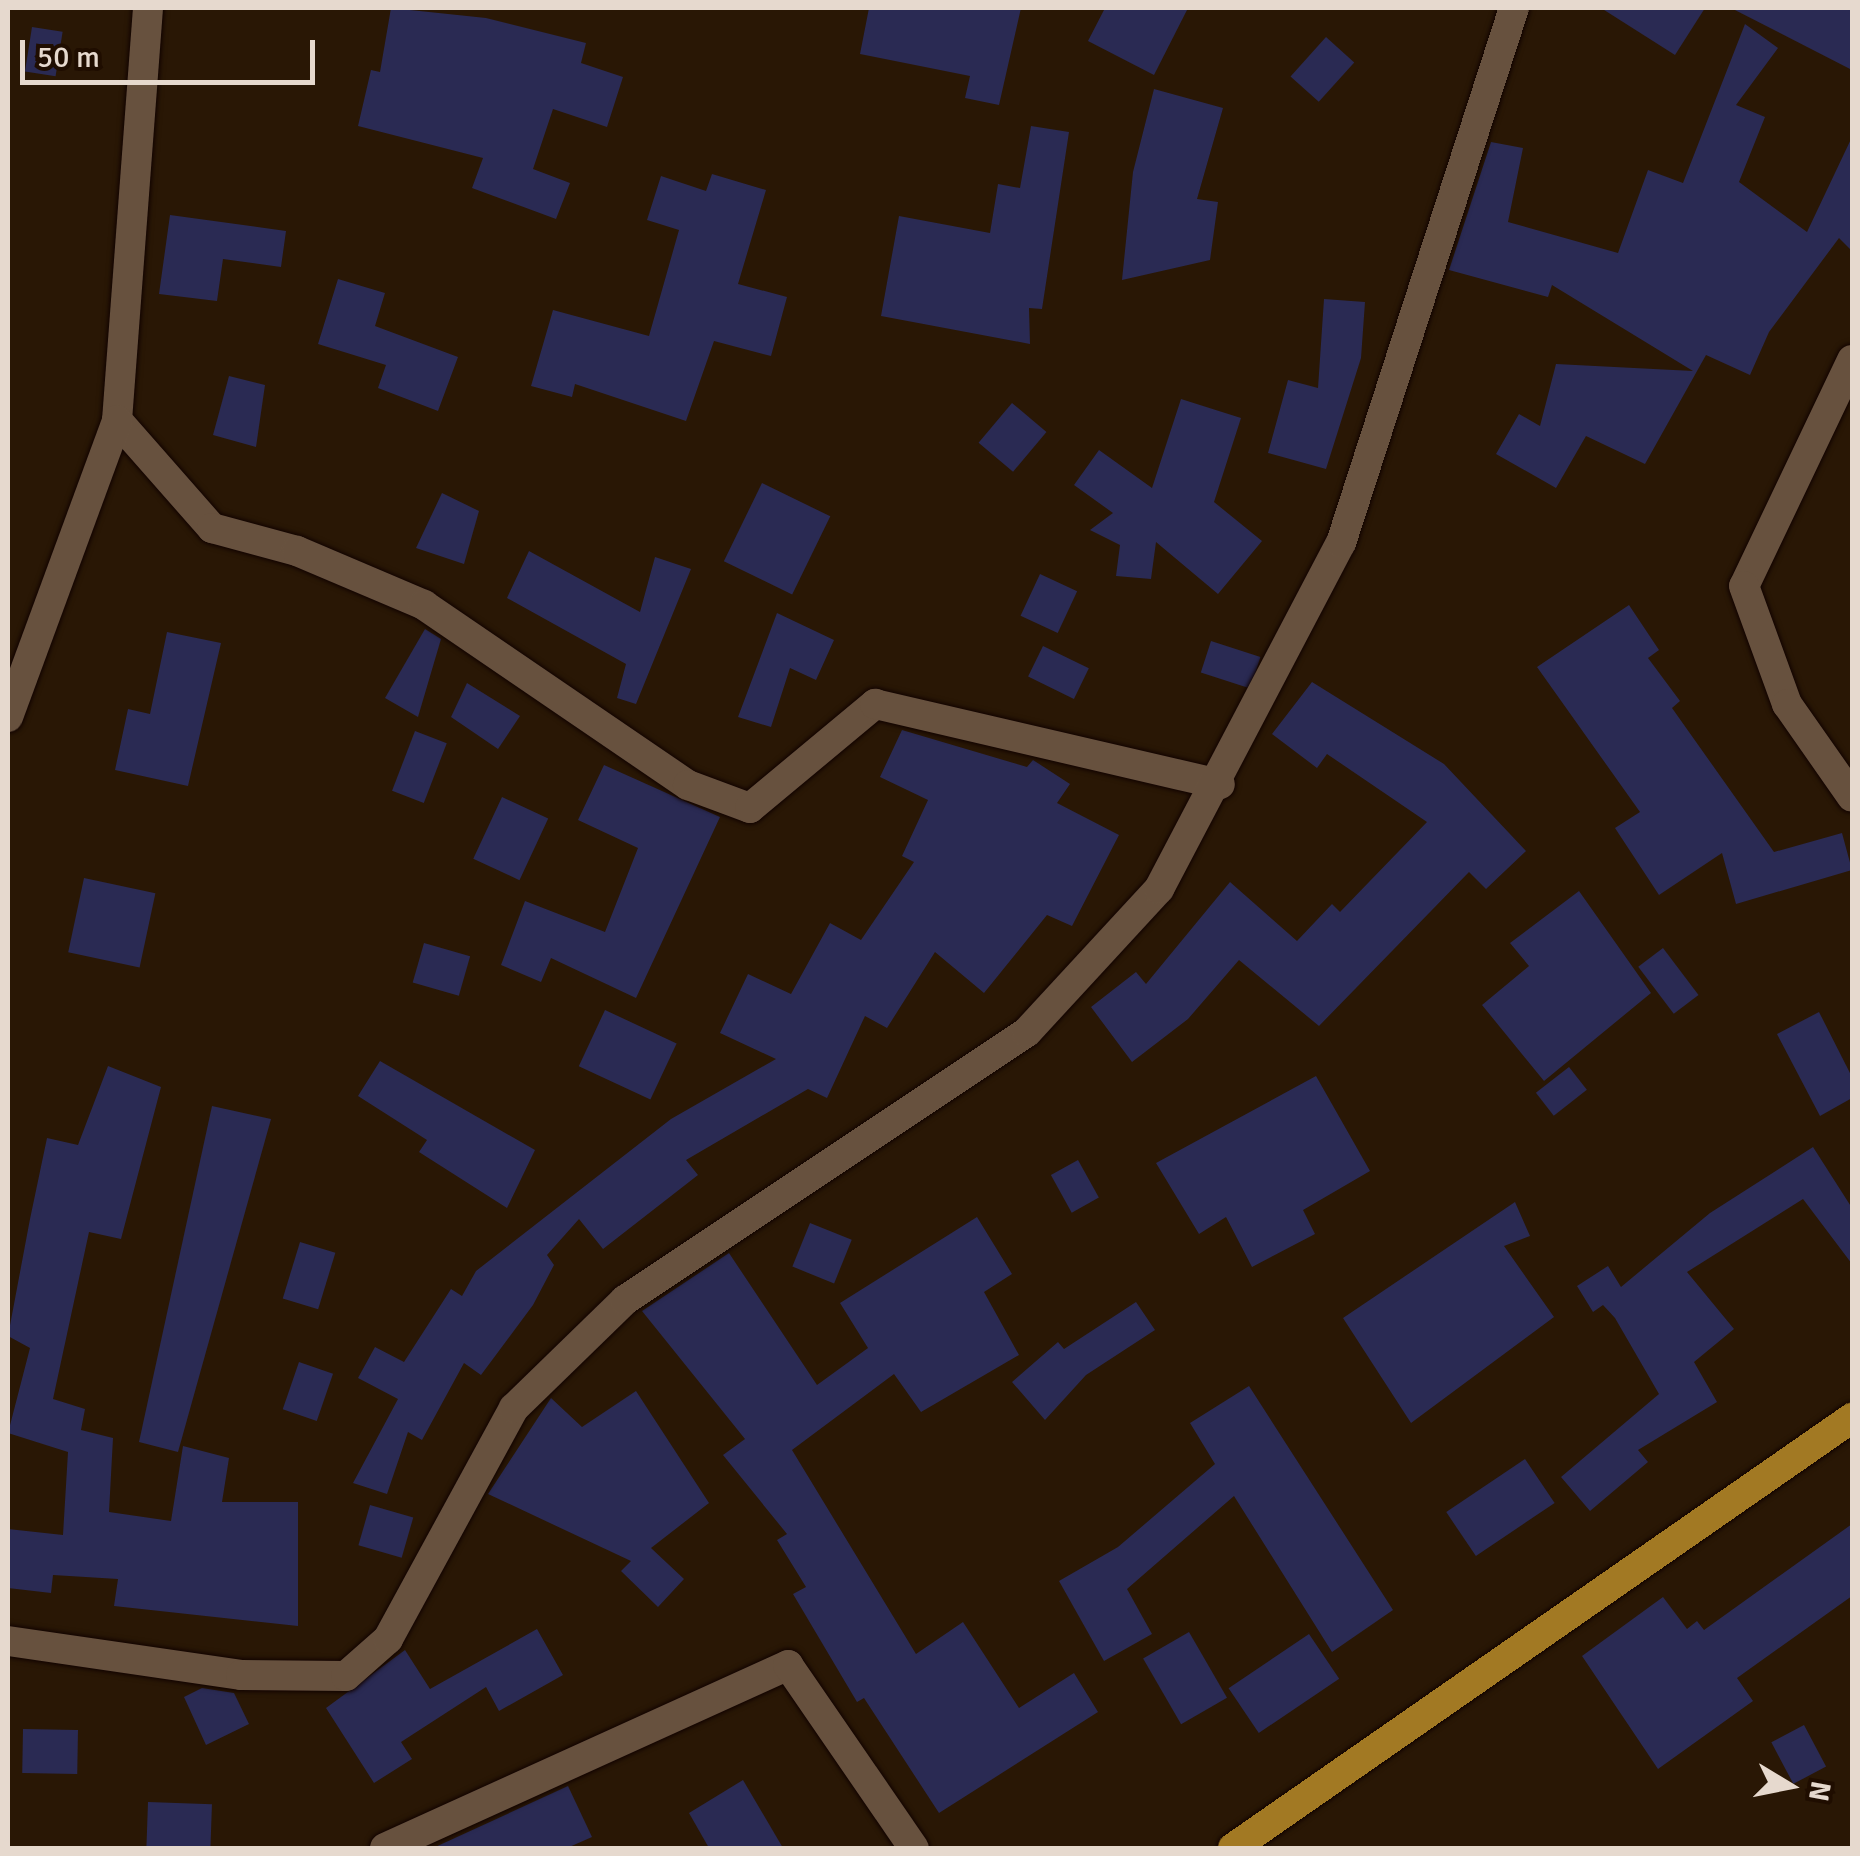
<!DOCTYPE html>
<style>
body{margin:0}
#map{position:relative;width:1860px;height:1856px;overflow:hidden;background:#291705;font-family:Signika,sans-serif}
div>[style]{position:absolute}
.building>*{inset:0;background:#2a2a53;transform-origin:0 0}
.roads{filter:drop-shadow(0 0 2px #110300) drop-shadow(0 0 2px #110300)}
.minor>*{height:30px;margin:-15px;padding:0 15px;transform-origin:15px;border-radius:15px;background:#67513e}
.major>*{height:30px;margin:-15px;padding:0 15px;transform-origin:15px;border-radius:15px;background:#a27923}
span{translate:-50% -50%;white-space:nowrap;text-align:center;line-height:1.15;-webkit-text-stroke:8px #1f0d00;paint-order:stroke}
.frame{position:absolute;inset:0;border:10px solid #e6d9ce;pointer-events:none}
.north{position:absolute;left:1740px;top:1736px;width:100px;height:100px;-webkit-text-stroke:8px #1f0d00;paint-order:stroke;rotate:100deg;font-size:28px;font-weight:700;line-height:40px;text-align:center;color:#e6d9ce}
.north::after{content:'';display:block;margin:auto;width:35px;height:45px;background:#e6d9ce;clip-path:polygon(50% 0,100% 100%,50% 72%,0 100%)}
.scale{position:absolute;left:20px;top:40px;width:295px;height:45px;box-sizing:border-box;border:5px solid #e6d9ce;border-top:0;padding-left:12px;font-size:30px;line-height:35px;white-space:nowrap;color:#e6d9ce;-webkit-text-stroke:8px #1f0d00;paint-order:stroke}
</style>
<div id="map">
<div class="building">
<div style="clip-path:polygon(391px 8px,486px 18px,586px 43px,581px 63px,623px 77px,607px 127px,553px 109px,533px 169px,570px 183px,556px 219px,472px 188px,483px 158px,358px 126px,371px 70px,380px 72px)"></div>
<div style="clip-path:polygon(869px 8px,1021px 8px,999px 105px,965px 98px,970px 76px,860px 54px)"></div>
<div style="clip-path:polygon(1105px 8px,1188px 8px,1154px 75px,1088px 41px)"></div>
<div style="clip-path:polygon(1601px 8px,1705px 8px,1675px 55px)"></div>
<div style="clip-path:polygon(1731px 8px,1852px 8px,1852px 70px)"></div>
<div style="clip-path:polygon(1745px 24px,1778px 48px,1736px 105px,1765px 117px,1739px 182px,1807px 232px,1852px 137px,1852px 251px,1839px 238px,1769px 332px,1750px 375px,1706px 355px,1645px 464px,1586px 436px,1556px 488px,1496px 454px,1519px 414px,1540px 426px,1556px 364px,1693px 371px,1552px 285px,1548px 297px,1449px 270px,1491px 142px,1523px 148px,1508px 222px,1618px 253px,1648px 170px,1683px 183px)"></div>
<div style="left:32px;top:27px;width:31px;height:45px;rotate:9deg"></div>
<div style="left:1326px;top:37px;width:38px;height:53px;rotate:42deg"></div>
<div style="clip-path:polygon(1154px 89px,1223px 108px,1197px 199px,1218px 202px,1210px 260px,1122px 280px,1133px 172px)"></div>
<div style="clip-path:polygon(1031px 126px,1069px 132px,1042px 309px,1029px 308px,1030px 344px,881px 316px,899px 216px,990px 233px,998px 184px,1020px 188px)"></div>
<div style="clip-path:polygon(712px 174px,766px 190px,738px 284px,787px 297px,771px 356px,714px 341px,686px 421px,575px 384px,572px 397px,531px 386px,553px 310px,649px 336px,679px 230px,647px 220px,661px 176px,706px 191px)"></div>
<div style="clip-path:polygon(170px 215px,286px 231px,281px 267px,223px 259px,217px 301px,159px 294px)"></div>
<div style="clip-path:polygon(338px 279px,385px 293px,375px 326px,458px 357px,438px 411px,378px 388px,386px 365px,318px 344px)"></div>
<div style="clip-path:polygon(1324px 299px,1365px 302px,1361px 358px,1326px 469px,1268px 453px,1288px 380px,1318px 388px)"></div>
<div style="clip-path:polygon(229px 376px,265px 385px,256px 447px,213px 435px)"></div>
<div style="clip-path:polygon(1181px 399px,1241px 418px,1214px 502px,1262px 541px,1218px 594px,1156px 542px,1151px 579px,1116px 576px,1120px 545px,1090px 530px,1113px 513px,1074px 485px,1099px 450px,1152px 488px)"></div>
<div style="left:1012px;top:403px;width:45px;height:52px;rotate:40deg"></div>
<div style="left:762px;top:483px;width:76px;height:87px;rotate:26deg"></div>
<div style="clip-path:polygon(442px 493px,479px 511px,464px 564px,416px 548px)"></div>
<div style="clip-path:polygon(529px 551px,640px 612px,655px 557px,691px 569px,636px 704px,617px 698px,626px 664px,507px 598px)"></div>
<div style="left:1040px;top:574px;width:41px;height:46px;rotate:25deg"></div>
<div style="clip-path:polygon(1629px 605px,1659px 650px,1648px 658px,1680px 701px,1672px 708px,1774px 852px,1842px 833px,1852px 870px,1736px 904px,1722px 853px,1659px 895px,1615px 828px,1640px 812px,1537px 667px)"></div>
<div style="clip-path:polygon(777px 613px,834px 640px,816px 680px,790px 668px,771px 727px,738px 717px)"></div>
<div style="clip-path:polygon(425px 629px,441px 639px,418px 717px,385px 698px)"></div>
<div style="clip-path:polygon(167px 632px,221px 643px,188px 786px,115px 770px,128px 709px,150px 714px)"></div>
<div style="left:1211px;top:641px;width:52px;height:33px;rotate:18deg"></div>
<div style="left:1043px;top:646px;width:51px;height:34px;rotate:26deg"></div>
<div style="clip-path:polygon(1312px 682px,1444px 764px,1526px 851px,1486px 889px,1469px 872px,1319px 1026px,1239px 960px,1188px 1019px,1132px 1062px,1091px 1007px,1136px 972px,1146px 984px,1230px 882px,1297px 941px,1332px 904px,1340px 912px,1427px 822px,1327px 754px,1317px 768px,1272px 734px)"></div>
<div style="clip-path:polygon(467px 683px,520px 716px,498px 749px,451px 717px)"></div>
<div style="clip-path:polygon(902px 730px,1027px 767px,1033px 760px,1070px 784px,1057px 803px,1119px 835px,1072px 926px,1047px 915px,984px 993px,935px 952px,887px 1028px,865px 1016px,827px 1098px,808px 1089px,686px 1160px,698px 1175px,603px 1249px,579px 1219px,547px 1255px,554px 1265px,533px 1305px,481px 1375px,464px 1363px,422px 1440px,408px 1432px,387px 1494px,353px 1483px,398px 1399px,358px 1378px,375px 1347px,404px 1362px,451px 1289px,462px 1296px,476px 1271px,671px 1119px,776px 1059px,720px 1033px,748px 974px,791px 994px,830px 923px,861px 940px,914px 862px,902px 856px,928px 800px,880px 777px)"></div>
<div style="left:415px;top:731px;width:34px;height:64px;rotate:21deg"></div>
<div style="clip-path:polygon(604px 765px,720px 817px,636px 998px,551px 958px,541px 982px,501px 965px,525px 901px,605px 932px,638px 848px,578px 820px)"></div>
<div style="left:502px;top:797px;width:51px;height:68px;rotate:25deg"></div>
<div style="left:84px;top:878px;width:73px;height:76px;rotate:12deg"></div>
<div style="clip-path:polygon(1579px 891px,1651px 993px,1544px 1081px,1482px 1005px,1529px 966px,1510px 943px)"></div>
<div style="left:424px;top:943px;width:48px;height:41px;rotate:16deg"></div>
<div style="left:1663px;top:948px;width:59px;height:31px;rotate:53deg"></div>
<div style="left:605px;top:1010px;width:79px;height:62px;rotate:25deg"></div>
<div style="clip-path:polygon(1819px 1012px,1852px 1077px,1852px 1098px,1820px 1116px,1777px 1034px)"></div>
<div style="clip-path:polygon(380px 1061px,535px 1150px,507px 1208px,419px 1152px,427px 1140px,358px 1096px)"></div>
<div style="clip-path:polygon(108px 1066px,161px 1087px,121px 1239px,89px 1232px,53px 1399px,85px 1409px,81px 1430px,113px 1438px,109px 1512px,171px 1521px,183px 1446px,229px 1458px,222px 1502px,298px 1502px,298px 1626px,114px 1606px,118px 1579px,53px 1575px,51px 1593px,8px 1588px,8px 1529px,63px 1535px,68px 1452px,8px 1433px,30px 1348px,8px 1336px,30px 1219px,47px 1138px,78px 1145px)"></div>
<div style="left:1569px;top:1067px;width:29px;height:42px;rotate:52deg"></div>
<div style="clip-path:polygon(1316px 1076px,1370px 1171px,1303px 1210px,1315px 1234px,1252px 1267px,1226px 1217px,1199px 1234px,1156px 1163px)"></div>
<div style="clip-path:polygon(212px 1106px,271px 1119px,178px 1452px,139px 1442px)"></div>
<div style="clip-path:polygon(1813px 1147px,1852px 1208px,1852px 1264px,1803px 1199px,1687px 1272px,1734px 1329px,1694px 1362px,1717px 1402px,1638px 1450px,1648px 1462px,1590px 1511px,1561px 1477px,1659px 1394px,1615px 1318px,1603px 1305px,1593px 1312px,1577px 1286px,1608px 1266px,1621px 1287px,1710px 1213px)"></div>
<div style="left:1078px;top:1160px;width:43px;height:31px;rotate:61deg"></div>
<div style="clip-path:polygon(1515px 1202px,1530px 1236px,1504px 1246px,1554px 1317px,1411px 1423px,1343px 1318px)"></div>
<div style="clip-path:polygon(977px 1217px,1012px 1274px,984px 1292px,1019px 1355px,921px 1412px,894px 1374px,792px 1450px,916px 1654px,963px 1622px,1019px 1708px,1074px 1673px,1098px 1712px,939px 1813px,864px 1698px,857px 1702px,793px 1594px,806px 1587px,777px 1540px,787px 1534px,723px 1455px,745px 1439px,642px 1311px,729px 1253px,817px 1385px,868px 1348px,840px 1303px)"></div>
<div style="left:810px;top:1223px;width:45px;height:47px;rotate:22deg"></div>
<div style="left:300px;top:1242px;width:37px;height:59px;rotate:17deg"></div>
<div style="clip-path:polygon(1136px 1302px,1155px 1330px,1086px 1375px,1045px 1420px,1012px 1382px,1058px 1342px,1064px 1349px)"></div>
<div style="left:299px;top:1362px;width:36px;height:50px;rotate:19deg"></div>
<div style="clip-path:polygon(1249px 1386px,1393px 1610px,1332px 1652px,1234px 1496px,1127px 1589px,1152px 1634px,1104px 1661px,1059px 1581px,1118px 1547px,1215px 1464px,1190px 1423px)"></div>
<div style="clip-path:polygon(636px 1391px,709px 1503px,651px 1548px,684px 1579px,658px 1607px,621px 1571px,631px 1561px,488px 1494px,551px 1398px,582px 1427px)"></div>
<div style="left:1525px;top:1459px;width:53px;height:95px;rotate:56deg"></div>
<div style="left:370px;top:1505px;width:45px;height:42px;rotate:16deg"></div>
<div style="clip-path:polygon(1852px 1524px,1852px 1596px,1737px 1678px,1753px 1701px,1658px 1769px,1582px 1656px,1663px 1597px,1687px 1629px,1697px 1621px,1704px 1630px)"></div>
<div style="clip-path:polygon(537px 1629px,563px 1675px,499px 1711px,486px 1687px,401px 1742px,412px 1759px,374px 1783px,326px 1708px,405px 1650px,430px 1689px)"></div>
<div style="left:1189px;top:1632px;width:76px;height:53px;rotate:60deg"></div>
<div style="left:1309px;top:1634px;width:54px;height:97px;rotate:56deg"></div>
<div style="clip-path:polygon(202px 1688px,234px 1693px,249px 1724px,206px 1745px,184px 1697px)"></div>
<div style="left:1804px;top:1725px;width:47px;height:37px;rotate:62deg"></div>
<div style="left:23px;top:1729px;width:55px;height:44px;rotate:1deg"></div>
<div style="clip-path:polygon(743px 1780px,783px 1848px,709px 1848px,689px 1813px)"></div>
<div style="clip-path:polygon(568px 1786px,592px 1837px,567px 1848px,433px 1848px)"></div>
<div style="left:148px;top:1802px;width:64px;height:46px;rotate:2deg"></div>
</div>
<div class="roads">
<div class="minor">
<div style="left:148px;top:8px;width:413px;rotate:94.3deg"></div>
<div style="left:117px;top:420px;width:144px;rotate:48.7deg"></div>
<div style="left:212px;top:528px;width:88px;rotate:15.1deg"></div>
<div style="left:297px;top:551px;width:138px;rotate:23deg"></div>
<div style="left:424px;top:605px;width:320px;rotate:34.3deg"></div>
<div style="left:688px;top:785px;width:66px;rotate:20.4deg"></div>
<div style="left:750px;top:808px;width:163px;rotate:-39.8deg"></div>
<div style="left:875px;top:704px;width:354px;rotate:13.1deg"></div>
<div style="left:1852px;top:360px;width:250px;rotate:115.5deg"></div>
<div style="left:1744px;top:586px;width:126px;rotate:70deg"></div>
<div style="left:1787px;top:704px;width:113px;rotate:55deg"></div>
<div style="left:8px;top:717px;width:316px;rotate:-69.8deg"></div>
<div style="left:8px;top:1641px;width:235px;rotate:8.3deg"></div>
<div style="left:241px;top:1675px;width:105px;rotate:0.5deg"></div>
<div style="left:346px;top:1676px;width:56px;rotate:-41.4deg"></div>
<div style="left:388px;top:1639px;width:263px;rotate:-61.4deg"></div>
<div style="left:514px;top:1408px;width:155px;rotate:-44.2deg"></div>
<div style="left:625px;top:1300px;width:483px;rotate:-33.7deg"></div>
<div style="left:1027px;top:1032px;width:195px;rotate:-47.3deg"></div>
<div style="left:1159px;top:889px;width:391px;rotate:-62.3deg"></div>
<div style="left:1341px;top:543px;width:562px;rotate:-72.08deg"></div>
<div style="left:385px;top:1848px;width:443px;rotate:-24.4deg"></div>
<div style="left:788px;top:1665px;width:222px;rotate:55.5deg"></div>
</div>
<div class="major">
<div style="left:1233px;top:1848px;width:754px;rotate:-34.79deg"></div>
</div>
</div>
<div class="frame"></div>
<div class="north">N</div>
<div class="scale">50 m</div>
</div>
